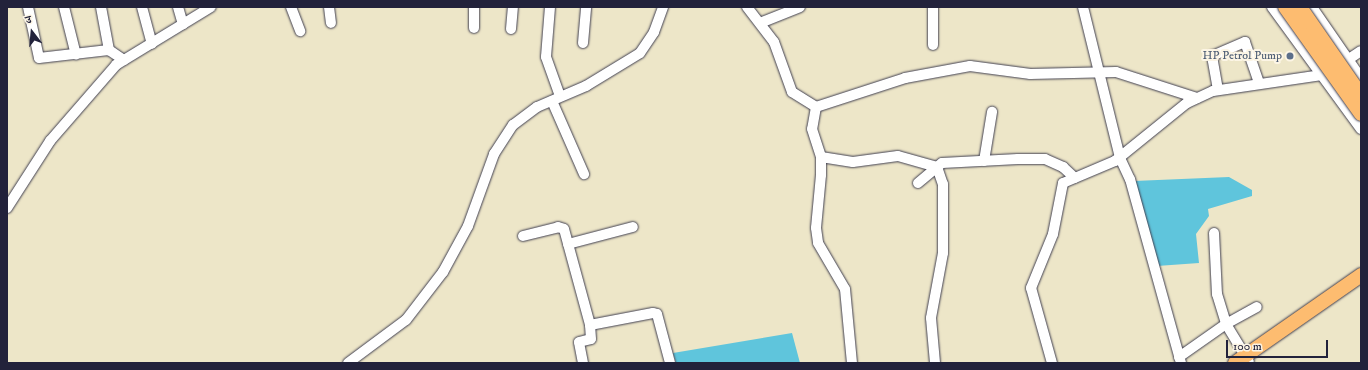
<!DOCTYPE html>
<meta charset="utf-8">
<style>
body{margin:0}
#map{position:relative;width:1368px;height:370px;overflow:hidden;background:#ede6c8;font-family:"IM FELL DW Pica","Noto Serif Devanagari",serif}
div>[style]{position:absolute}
.water>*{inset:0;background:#5fc5dc}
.roads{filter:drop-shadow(0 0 1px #403f50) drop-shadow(0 0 1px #403f50)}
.minor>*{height:10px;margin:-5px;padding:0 5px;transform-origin:5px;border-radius:5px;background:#fff}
.highway>*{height:14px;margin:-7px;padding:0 7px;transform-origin:7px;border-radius:7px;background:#fdbc70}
.bridges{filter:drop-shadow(0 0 1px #403f50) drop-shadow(0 0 1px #403f50)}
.highway-bridge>*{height:14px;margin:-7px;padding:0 7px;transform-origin:7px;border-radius:7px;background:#fdbc70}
.dots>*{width:11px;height:11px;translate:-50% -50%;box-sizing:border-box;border:2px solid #fcf5e5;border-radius:50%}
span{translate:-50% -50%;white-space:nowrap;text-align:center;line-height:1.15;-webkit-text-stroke:4px #fcf5e5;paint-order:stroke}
.service-label{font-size:12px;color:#4e5e75}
.right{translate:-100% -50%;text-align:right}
.frame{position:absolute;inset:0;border:8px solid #22223b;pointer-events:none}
.north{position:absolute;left:12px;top:12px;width:40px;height:40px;-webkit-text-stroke:3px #fcf5e5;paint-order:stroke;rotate:344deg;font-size:11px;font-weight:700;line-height:16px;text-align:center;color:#22223b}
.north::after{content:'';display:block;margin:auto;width:14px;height:18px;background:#22223b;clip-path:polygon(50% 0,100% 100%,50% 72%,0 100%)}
.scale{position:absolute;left:1226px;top:340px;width:102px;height:18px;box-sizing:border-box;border:2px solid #22223b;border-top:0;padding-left:5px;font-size:12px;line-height:14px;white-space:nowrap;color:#22223b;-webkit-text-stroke:3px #fcf5e5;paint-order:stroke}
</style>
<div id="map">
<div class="water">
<div style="clip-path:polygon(1229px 177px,1252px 190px,1252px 196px,1208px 209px,1209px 216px,1196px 234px,1199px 263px,1157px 266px,1134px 181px)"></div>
<div style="clip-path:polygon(792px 333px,800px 363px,676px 363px,673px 353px)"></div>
</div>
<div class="roads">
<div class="minor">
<div style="left:28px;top:7px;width:52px;rotate:77.8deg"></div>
<div style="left:39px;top:58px;width:70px;rotate:-6.5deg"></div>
<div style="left:64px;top:7px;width:49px;rotate:76deg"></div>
<div style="left:101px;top:7px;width:44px;rotate:79.5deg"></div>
<div style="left:109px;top:50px;width:18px;rotate:34deg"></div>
<div style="left:142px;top:7px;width:38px;rotate:75deg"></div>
<div style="left:178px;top:7px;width:18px;rotate:74deg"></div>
<div style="left:291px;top:7px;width:26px;rotate:69deg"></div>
<div style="left:329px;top:7px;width:16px;rotate:83deg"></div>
<div style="left:474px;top:7px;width:21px;rotate:90deg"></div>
<div style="left:550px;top:7px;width:50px;rotate:94.6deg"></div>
<div style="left:546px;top:57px;width:41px;rotate:70.3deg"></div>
<div style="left:747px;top:7px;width:44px;rotate:52.4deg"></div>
<div style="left:774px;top:42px;width:53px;rotate:70.2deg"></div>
<div style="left:792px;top:92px;width:28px;rotate:32deg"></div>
<div style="left:816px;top:107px;width:94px;rotate:-18deg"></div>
<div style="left:905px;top:78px;width:66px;rotate:-10.5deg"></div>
<div style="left:970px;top:66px;width:61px;rotate:7.6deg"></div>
<div style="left:1030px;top:74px;width:86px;rotate:-1.3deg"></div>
<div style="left:1116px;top:72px;width:85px;rotate:17.8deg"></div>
<div style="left:1083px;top:7px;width:155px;rotate:76.2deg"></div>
<div style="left:1120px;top:158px;width:23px;rotate:65deg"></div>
<div style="left:1130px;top:179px;width:191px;rotate:74.5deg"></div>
<div style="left:1272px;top:7px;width:151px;rotate:53.9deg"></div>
<div style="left:1312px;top:7px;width:86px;rotate:55.4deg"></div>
<div style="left:760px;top:23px;width:43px;rotate:-21.8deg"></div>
<div style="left:511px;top:29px;width:22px;rotate:-85deg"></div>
<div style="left:583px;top:43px;width:36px;rotate:-85deg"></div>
<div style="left:933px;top:45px;width:38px;rotate:-90deg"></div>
<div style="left:1349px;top:59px;width:14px;rotate:-34deg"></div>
<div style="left:1218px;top:90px;width:35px;rotate:-100deg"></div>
<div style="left:1212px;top:56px;width:36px;rotate:-23deg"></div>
<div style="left:1245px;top:42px;width:43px;rotate:71.1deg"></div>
<div style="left:552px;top:101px;width:80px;rotate:66.3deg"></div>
<div style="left:816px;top:107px;width:22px;rotate:100deg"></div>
<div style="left:812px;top:129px;width:29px;rotate:72deg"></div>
<div style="left:821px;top:157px;width:18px;rotate:90deg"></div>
<div style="left:821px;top:175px;width:53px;rotate:95.4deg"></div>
<div style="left:816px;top:228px;width:15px;rotate:82deg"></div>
<div style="left:818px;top:243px;width:53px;rotate:59.6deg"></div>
<div style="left:845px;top:289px;width:74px;rotate:84.6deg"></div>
<div style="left:821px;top:157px;width:32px;rotate:9deg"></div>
<div style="left:853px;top:162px;width:45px;rotate:-7.6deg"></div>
<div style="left:898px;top:156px;width:41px;rotate:15.8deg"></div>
<div style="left:937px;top:167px;width:18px;rotate:71deg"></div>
<div style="left:943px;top:184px;width:69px;rotate:90deg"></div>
<div style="left:943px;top:253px;width:66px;rotate:100.5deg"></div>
<div style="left:931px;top:318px;width:45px;rotate:84.9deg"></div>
<div style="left:984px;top:161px;width:50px;rotate:-80.7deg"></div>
<div style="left:918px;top:183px;width:31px;rotate:-40deg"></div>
<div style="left:942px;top:163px;width:76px;rotate:-3deg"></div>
<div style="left:1018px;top:159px;width:27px"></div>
<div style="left:1045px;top:159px;width:20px;rotate:24deg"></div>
<div style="left:1063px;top:167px;width:16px;rotate:43deg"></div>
<div style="left:7px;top:208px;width:80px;rotate:-57.3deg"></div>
<div style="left:50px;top:141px;width:101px;rotate:-49deg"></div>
<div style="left:116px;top:65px;width:111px;rotate:-31.4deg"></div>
<div style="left:1214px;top:233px;width:61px;rotate:87.2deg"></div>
<div style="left:1217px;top:294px;width:31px;rotate:73deg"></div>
<div style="left:1226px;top:324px;width:35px;rotate:-29deg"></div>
<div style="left:523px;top:236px;width:36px;rotate:-14deg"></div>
<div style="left:558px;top:227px;width:6px;rotate:18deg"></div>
<div style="left:564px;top:229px;width:99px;rotate:74.8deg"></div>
<div style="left:568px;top:244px;width:67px;rotate:-14.7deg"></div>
<div style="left:1179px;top:357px;width:57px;rotate:-35.1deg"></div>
<div style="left:1226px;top:324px;width:44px;rotate:58.8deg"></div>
<div style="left:348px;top:363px;width:72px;rotate:-36.6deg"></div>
<div style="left:406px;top:320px;width:61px;rotate:-52.4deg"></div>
<div style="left:443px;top:272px;width:52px;rotate:-61.5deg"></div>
<div style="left:468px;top:226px;width:77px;rotate:-70.1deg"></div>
<div style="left:494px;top:154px;width:35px;rotate:-57deg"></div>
<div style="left:513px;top:125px;width:30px;rotate:-37deg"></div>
<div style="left:537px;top:107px;width:53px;rotate:-23.2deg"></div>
<div style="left:586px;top:86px;width:63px;rotate:-31.4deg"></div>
<div style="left:640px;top:53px;width:25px;rotate:-56deg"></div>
<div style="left:654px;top:32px;width:27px;rotate:-70deg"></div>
<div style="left:583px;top:363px;width:21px;rotate:-101deg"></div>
<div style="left:579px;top:342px;width:12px;rotate:-14deg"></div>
<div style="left:591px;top:339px;width:14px;rotate:-94deg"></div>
<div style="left:590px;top:325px;width:64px;rotate:-10.8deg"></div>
<div style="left:653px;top:313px;width:4px;rotate:14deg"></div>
<div style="left:657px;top:314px;width:51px;rotate:75.1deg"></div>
<div style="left:1052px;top:363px;width:78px;rotate:-105.6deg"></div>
<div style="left:1031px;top:288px;width:58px;rotate:-67.8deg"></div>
<div style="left:1053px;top:234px;width:52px;rotate:-78.9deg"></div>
<div style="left:1063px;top:183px;width:56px;rotate:-22.9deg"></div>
<div style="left:1115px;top:161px;width:92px;rotate:-38.9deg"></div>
<div style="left:1187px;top:103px;width:29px;rotate:-25deg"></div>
<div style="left:1213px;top:91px;width:110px;rotate:-8.4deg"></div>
</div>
<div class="highway">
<div style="left:1235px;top:363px;width:154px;rotate:-34.9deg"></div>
</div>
</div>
<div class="bridges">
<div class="highway-bridge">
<div style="left:1285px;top:7px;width:131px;rotate:54.6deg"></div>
<div style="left:1300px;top:7px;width:107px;rotate:55.3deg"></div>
</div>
</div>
<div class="dots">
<div style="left:1290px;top:56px;background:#5c6f8a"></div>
</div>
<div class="service-label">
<span class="right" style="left:1282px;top:56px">HP Petrol Pump</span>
</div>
<div class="frame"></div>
<div class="north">उ</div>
<div class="scale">100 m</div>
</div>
